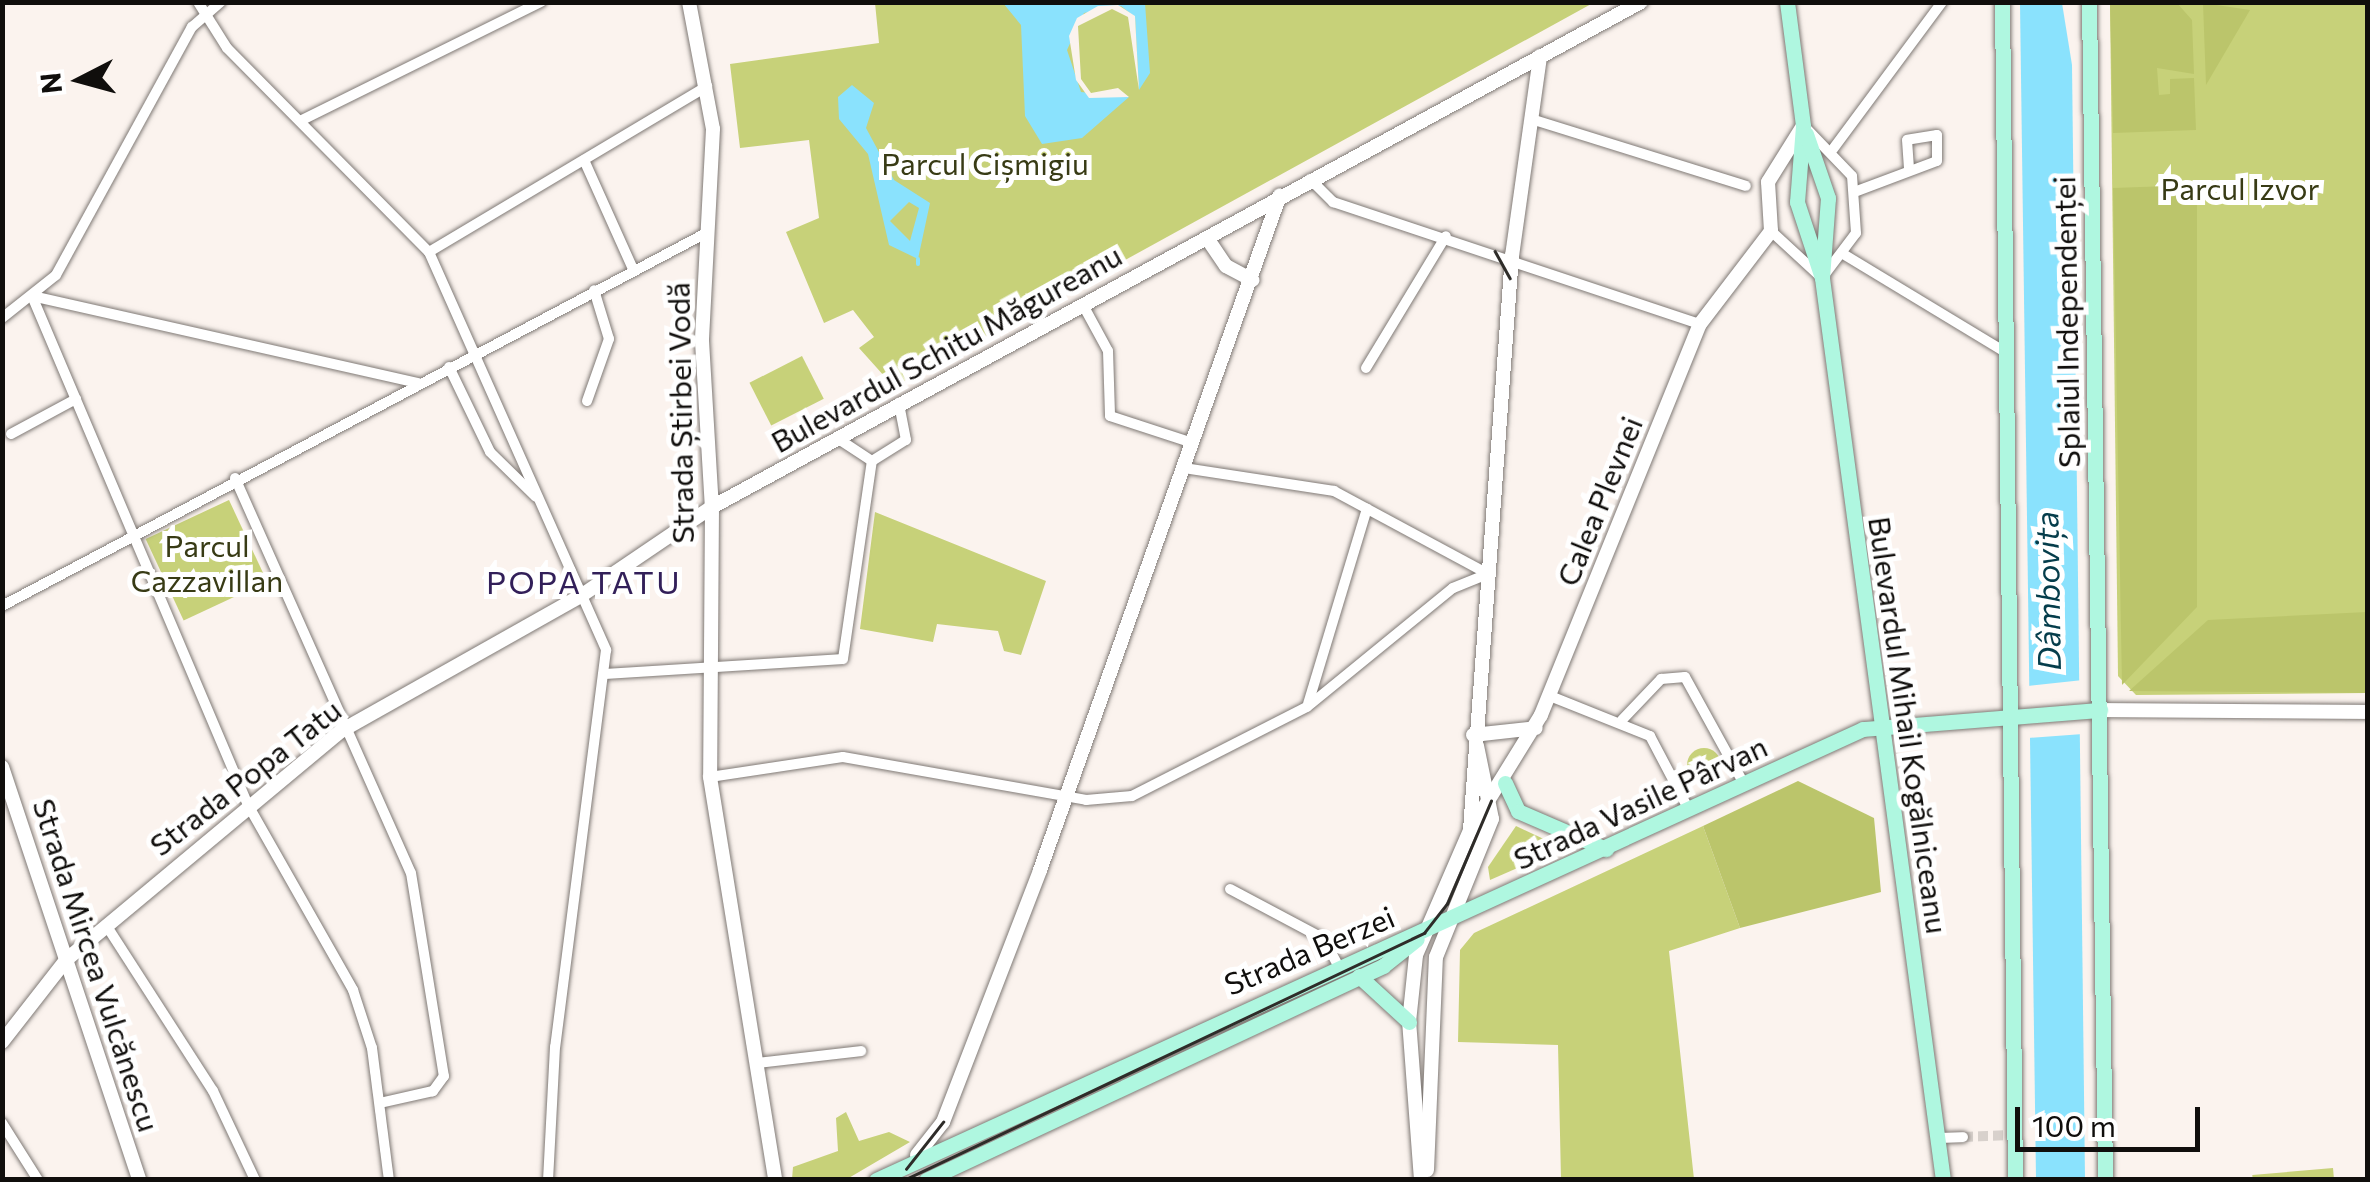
<!DOCTYPE html>
<meta charset="utf-8">
<style>
body{margin:0}
#map{position:relative;width:2370px;height:1182px;overflow:hidden;background:#fbf3ee;font-family:Commissioner,sans-serif}
div>[style]{position:absolute}
.green>*{inset:0;background:#c7d179;transform-origin:0 0}
.round{border-radius:50%}
.forest>*{inset:0;background:#bbc56b}
.water>*{inset:0;background:#8ae2fd}
.pier>*{inset:0;background:#fbf3ee}
.stream>*{height:4px;margin:-2px;padding:0 2px;transform-origin:2px;border-radius:2px;background:#8ae2fd}
.street-tunnel>*{height:10px;margin-top:-5px;transform-origin:0;background:repeating-linear-gradient(90deg,#d8d1cc 0 10px,transparent 0 15px)}
.roads{filter:drop-shadow(0 0 2px #7f7975) drop-shadow(0 0 2px #7f7975)}
.street>*{height:10px;margin:-5px;padding:0 5px;transform-origin:5px;border-radius:5px;background:#fff}
.secondary>*{height:14px;margin:-7px;padding:0 7px;transform-origin:7px;border-radius:7px;background:#fff}
.primary>*{height:15px;margin:-7.5px;padding:0 7.5px;transform-origin:7.5px;border-radius:7.5px;background:#aff7e0}
.tram>*{height:2.5px;margin:-1.25px;padding:0 1.25px;transform-origin:1.25px;border-radius:1.25px;background:#2e2c29}
span{translate:-50% -50%;white-space:nowrap;text-align:center;line-height:1.15;-webkit-text-stroke:10px #fff;paint-order:stroke}
.park-label{font-size:30px;color:#383b15}
.street-label{font-size:30px;color:#100e0c}
.neighbourhood-label{font-size:32px;color:#321f59;letter-spacing:2.5px}
.water-label{font-size:32px;color:#053d4b;font-style:italic}
.frame{position:absolute;inset:0;border:5px solid #100e0c;pointer-events:none}
.north{position:absolute;left:30px;top:30px;width:100px;height:100px;-webkit-text-stroke:8px #fff;paint-order:stroke;rotate:264deg;font-size:28px;font-weight:700;line-height:40px;text-align:center;color:#100e0c}
.north::after{content:'';display:block;margin:auto;width:35px;height:45px;background:#100e0c;clip-path:polygon(50% 0,100% 100%,50% 72%,0 100%)}
.scale{position:absolute;left:2015px;top:1107px;width:185px;height:45px;box-sizing:border-box;border:5px solid #100e0c;border-top:0;padding-left:12px;font-size:30px;line-height:35px;white-space:nowrap;color:#100e0c;-webkit-text-stroke:8px #fff;paint-order:stroke}
</style>
<div id="map">
<div class="green">
<div style="clip-path:polygon(875px 3px,1593px 3px,894px 387px,859px 348px,874px 337px,853px 310px,824px 323px,786px 232px,819px 218px,809px 140px,740px 148px,730px 64px,879px 43px)"></div>
<div style="clip-path:polygon(2110px 3px,2367px 3px,2367px 693px,2136px 695px,2118px 676px)"></div>
<div style="left:802px;top:356px;width:48px;height:59px;rotate:63deg"></div>
<div style="left:229px;top:500px;width:90px;height:92px;rotate:65deg"></div>
<div style="clip-path:polygon(875px 512px,1046px 581px,1021px 655px,1004px 651px,998px 631px,937px 624px,933px 642px,860px 629px)"></div>
<div class="round" style="left:1687px;top:748px;width:34px;height:34px"></div>
<div style="clip-path:polygon(1516px 826px,1563px 848px,1490px 880px,1488px 867px)"></div>
<div style="clip-path:polygon(1703px 826px,1740px 928px,1669px 951px,1694px 1179px,1561px 1179px,1558px 1045px,1458px 1042px,1460px 950px,1474px 933px)"></div>
<div style="clip-path:polygon(846px 1112px,859px 1141px,889px 1132px,910px 1142px,847px 1179px,792px 1179px,793px 1167px,838px 1151px,836px 1118px)"></div>
<div style="left:2333px;top:1168px;width:11px;height:81px;rotate:85deg"></div>
</div>
<div class="forest">
<div style="clip-path:polygon(2110px 3px,2177px 3px,2192px 20px,2194px 74px,2157px 68px,2159px 95px,2170px 94px,2170px 79px,2194px 78px,2196px 130px,2113px 133px)"></div>
<div style="clip-path:polygon(2203px 3px,2250px 10px,2206px 85px)"></div>
<div style="clip-path:polygon(2197px 185px,2197px 607px,2122px 685px,2113px 188px)"></div>
<div style="clip-path:polygon(2367px 612px,2367px 693px,2129px 691px,2208px 620px)"></div>
<div style="clip-path:polygon(1798px 781px,1874px 818px,1881px 892px,1740px 928px,1703px 826px)"></div>
</div>
<div class="water">
<div style="clip-path:polygon(1003px 3px,1145px 3px,1150px 73px,1139px 90px,1135px 17px,1121px 6px,1084px 13px,1067px 50px,1081px 92px,1129px 97px,1082px 138px,1042px 144px,1025px 116px,1021px 25px)"></div>
<div style="clip-path:polygon(2020px 3px,2062px 3px,2072px 65px,2085px 1179px,2036px 1179px)"></div>
<div style="clip-path:polygon(evenodd,852px 85px,874px 103px,866px 128px,894px 180px,930px 203px,918px 259px,889px 245px,868px 154px,839px 119px,838px 97px,852px 85px,909px 202px,919px 208px,910px 241px,890px 221px,909px 202px)"></div>
</div>
<div class="pier">
<div style="clip-path:polygon(1098px 6px,1118px 5px,1135px 16px,1139px 90px,1128px 17px,1112px 9px,1078px 26px,1081px 79px,1091px 93px,1118px 88px,1129px 97px,1089px 98px,1076px 80px,1069px 36px,1077px 18px)"></div>
<div style="clip-path:polygon(2083px 680px,2083px 734px,2028px 738px,2028px 686px)"></div>
</div>
<div class="stream">
<div style="left:918px;top:259px;width:5px;rotate:90deg"></div>
</div>
<div class="street-tunnel">
<div style="left:1963px;top:1137px;width:47px;rotate:-2.4deg"></div>
</div>
<div class="roads">
<div class="street">
<div style="left:198px;top:2px;width:54px;rotate:57.8deg"></div>
<div style="left:227px;top:48px;width:287px;rotate:45.3deg"></div>
<div style="left:429px;top:252px;width:436px;rotate:66deg"></div>
<div style="left:606px;top:650px;width:400px;rotate:97.3deg"></div>
<div style="left:555px;top:1047px;width:133px;rotate:93deg"></div>
<div style="left:1531px;top:119px;width:225px;rotate:17.3deg"></div>
<div style="left:300px;top:121px;width:269px;rotate:-26.3deg"></div>
<div style="left:1833px;top:149px;width:183px;rotate:-53.4deg"></div>
<div style="left:584px;top:160px;width:120px;rotate:65.8deg"></div>
<div style="left:1310px;top:179px;width:33px;rotate:45deg"></div>
<div style="left:1333px;top:202px;width:387px;rotate:18.4deg"></div>
<div style="left:1857px;top:191px;width:85px;rotate:-20.6deg"></div>
<div style="left:1937px;top:161px;width:26px;rotate:-90deg"></div>
<div style="left:1937px;top:135px;width:30px;rotate:171deg"></div>
<div style="left:1907px;top:140px;width:28px;rotate:86deg"></div>
<div style="left:1771px;top:231px;width:69px;rotate:42.7deg"></div>
<div style="left:1822px;top:278px;width:56px;rotate:-52.9deg"></div>
<div style="left:1856px;top:233px;width:57px;rotate:-94deg"></div>
<div style="left:1852px;top:176px;width:69px;rotate:-133.8deg"></div>
<div style="left:429px;top:252px;width:324px;rotate:-30.8deg"></div>
<div style="left:1845px;top:255px;width:189px;rotate:31.2deg"></div>
<div style="left:32px;top:296px;width:553px;rotate:67.01deg"></div>
<div style="left:248px;top:805px;width:213px;rotate:60.4deg"></div>
<div style="left:353px;top:990px;width:61px;rotate:71.9deg"></div>
<div style="left:372px;top:1048px;width:133px;rotate:82.7deg"></div>
<div style="left:32px;top:296px;width:396px;rotate:12.7deg"></div>
<div style="left:1083px;top:305px;width:52px;rotate:61.5deg"></div>
<div style="left:1108px;top:351px;width:65px;rotate:88.2deg"></div>
<div style="left:1110px;top:416px;width:87px;rotate:18deg"></div>
<div style="left:2px;top:318px;width:69px;rotate:-38.5deg"></div>
<div style="left:56px;top:275px;width:283px;rotate:-61.3deg"></div>
<div style="left:192px;top:27px;width:38px;rotate:-41deg"></div>
<div style="left:449px;top:367px;width:94px;rotate:64.2deg"></div>
<div style="left:490px;top:452px;width:64px;rotate:44.4deg"></div>
<div style="left:1366px;top:368px;width:154px;rotate:-58.8deg"></div>
<div style="left:587px;top:401px;width:66px;rotate:-70.5deg"></div>
<div style="left:609px;top:339px;width:51px;rotate:-107deg"></div>
<div style="left:11px;top:434px;width:74px;rotate:-28.3deg"></div>
<div style="left:837px;top:438px;width:42px;rotate:33.3deg"></div>
<div style="left:872px;top:461px;width:40px;rotate:-32deg"></div>
<div style="left:906px;top:440px;width:38px;rotate:-101deg"></div>
<div style="left:1184px;top:468px;width:152px;rotate:8.7deg"></div>
<div style="left:1334px;top:491px;width:173px;rotate:28.3deg"></div>
<div style="left:235px;top:478px;width:432px;rotate:66deg"></div>
<div style="left:411px;top:873px;width:206px;rotate:80.8deg"></div>
<div style="left:444px;top:1076px;width:19px;rotate:126deg"></div>
<div style="left:433px;top:1091px;width:54px;rotate:167.2deg"></div>
<div style="left:2px;top:606px;width:799px;rotate:-27.91deg"></div>
<div style="left:606px;top:674px;width:237px;rotate:-3.6deg"></div>
<div style="left:843px;top:659px;width:200px;rotate:-81.7deg"></div>
<div style="left:1550px;top:696px;width:108px;rotate:21.8deg"></div>
<div style="left:1650px;top:736px;width:84px;rotate:62.2deg"></div>
<div style="left:1308px;top:704px;width:204px;rotate:-73.2deg"></div>
<div style="left:1622px;top:720px;width:57px;rotate:-46.4deg"></div>
<div style="left:1661px;top:679px;width:24px;rotate:-5deg"></div>
<div style="left:1685px;top:677px;width:122px;rotate:61.1deg"></div>
<div style="left:710px;top:777px;width:134px;rotate:-8.6deg"></div>
<div style="left:843px;top:757px;width:247px;rotate:10deg"></div>
<div style="left:1086px;top:800px;width:46px;rotate:-5deg"></div>
<div style="left:1132px;top:796px;width:196px;rotate:-27deg"></div>
<div style="left:1307px;top:707px;width:188px;rotate:-39.2deg"></div>
<div style="left:1453px;top:588px;width:37px;rotate:-22deg"></div>
<div style="left:1230px;top:889px;width:106px;rotate:28deg"></div>
<div style="left:1324px;top:939px;width:27px;rotate:62deg"></div>
<div style="left:106px;top:925px;width:197px;rotate:57.2deg"></div>
<div style="left:213px;top:1091px;width:98px;rotate:64.7deg"></div>
<div style="left:758px;top:1063px;width:104px;rotate:-6.6deg"></div>
<div style="left:2px;top:1123px;width:67px;rotate:57.7deg"></div>
<div style="left:1937px;top:1138px;width:26px;rotate:-2deg"></div>
</div>
<div class="secondary">
<div style="left:689px;top:2px;width:129px;rotate:79.3deg"></div>
<div style="left:713px;top:129px;width:212px;rotate:93deg"></div>
<div style="left:702px;top:341px;width:166px;rotate:86.6deg"></div>
<div style="left:712px;top:507px;width:270px;rotate:90.4deg"></div>
<div style="left:710px;top:777px;width:408px;rotate:80.8deg"></div>
<div style="left:1207px;top:238px;width:34px;rotate:56deg"></div>
<div style="left:1226px;top:266px;width:30px;rotate:28deg"></div>
<div style="left:2100px;top:710px;width:268px;rotate:0.4deg"></div>
<div style="left:1473px;top:735px;width:63px;rotate:-6.3deg"></div>
<div style="left:2px;top:767px;width:435px;rotate:71.6deg"></div>
<div style="left:1470px;top:830px;width:576px;rotate:-85.82deg"></div>
<div style="left:1512px;top:256px;width:202px;rotate:-82deg"></div>
<div style="left:2px;top:1042px;width:104px;rotate:-52deg"></div>
<div style="left:66px;top:960px;width:358px;rotate:-39.8deg"></div>
<div style="left:341px;top:731px;width:277px;rotate:-29.4deg"></div>
<div style="left:582px;top:595px;width:157px;rotate:-34.1deg"></div>
<div style="left:712px;top:507px;width:1057px;rotate:-28.53deg"></div>
<div style="left:917px;top:1155px;width:42px;rotate:-51.8deg"></div>
<div style="left:943px;top:1122px;width:270px;rotate:-68.9deg"></div>
<div style="left:1040px;top:870px;width:716px;rotate:-70.43deg"></div>
<div style="left:1427px;top:1170px;width:213px;rotate:-87.6deg"></div>
<div style="left:1436px;top:957px;width:149px;rotate:-67.9deg"></div>
<div style="left:1492px;top:819px;width:75px;rotate:-101.6deg"></div>
<div style="left:1421px;top:1180px;width:158px;rotate:-94.3deg"></div>
<div style="left:1409px;top:1022px;width:67px;rotate:-84deg"></div>
<div style="left:1416px;top:955px;width:136px;rotate:-66.6deg"></div>
<div style="left:1470px;top:830px;width:135px;rotate:-58.3deg"></div>
<div style="left:1541px;top:715px;width:422px;rotate:-67.9deg"></div>
<div style="left:1700px;top:324px;width:117px;rotate:-52.6deg"></div>
<div style="left:1771px;top:231px;width:49px;rotate:-93.5deg"></div>
<div style="left:1768px;top:182px;width:66px;rotate:-58deg"></div>
</div>
<div class="primary">
<div style="left:1787px;top:2px;width:125px;rotate:82.6deg"></div>
<div style="left:1803px;top:126px;width:76px;rotate:94.5deg"></div>
<div style="left:1797px;top:202px;width:80px;rotate:71.8deg"></div>
<div style="left:1822px;top:278px;width:910px;rotate:82.36deg"></div>
<div style="left:2002px;top:2px;width:1178px;rotate:89.37deg"></div>
<div style="left:2089px;top:2px;width:1178px;rotate:89.22deg"></div>
<div style="left:1806px;top:134px;width:68px;rotate:71deg"></div>
<div style="left:1828px;top:198px;width:79px;rotate:94.3deg"></div>
<div style="left:1505px;top:783px;width:31px;rotate:65deg"></div>
<div style="left:1518px;top:811px;width:96px;rotate:23.4deg"></div>
<div style="left:1359px;top:976px;width:68px;rotate:42.6deg"></div>
<div style="left:876px;top:1180px;width:1085px;rotate:-24.56deg"></div>
<div style="left:1863px;top:729px;width:238px;rotate:-4.6deg"></div>
<div style="left:926px;top:1180px;width:505px;rotate:-25.09deg"></div>
<div style="left:1383px;top:966px;width:43px;rotate:-38.5deg"></div>
</div>
</div>
<div class="tram">
<div style="left:1495px;top:251px;width:31px;rotate:61deg"></div>
<div style="left:906px;top:1169px;width:60px;rotate:-51.8deg"></div>
<div style="left:904px;top:1180px;width:576px;rotate:-25.41deg"></div>
<div style="left:1424px;top:933px;width:37px;rotate:-52deg"></div>
<div style="left:1447px;top:904px;width:112px;rotate:-66.9deg"></div>
</div>
<div class="park-label">
<span style="left:985px;top:163px">Parcul Cișmigiu</span>
<span style="left:2240px;top:188px">Parcul Izvor</span>
<span style="left:207px;top:562px">Parcul<br>Cazzavillan</span>
</div>
<div class="street-label">
<span style="left:2066px;top:322px;rotate:-91deg">Splaiul Independenței</span>
<span style="left:946px;top:348px;rotate:-29deg">Bulevardul Schitu Măgureanu</span>
<span style="left:680px;top:413px;rotate:-91deg">Strada Știrbei Vodă</span>
<span style="left:1599px;top:501px;rotate:-68deg">Calea Plevnei</span>
<span style="left:1909px;top:725px;rotate:82deg">Bulevardul Mihail Kogălniceanu</span>
<span style="left:245px;top:777px;rotate:-38deg">Strada Popa Tatu</span>
<span style="left:1640px;top:802px;rotate:-25deg">Strada Vasile Pârvan</span>
<span style="left:1309px;top:950px;rotate:-23deg">Strada Berzei</span>
<span style="left:97px;top:965px;rotate:72deg">Strada Mircea Vulcănescu</span>
</div>
<div class="neighbourhood-label">
<span style="left:584px;top:581px">POPA TATU</span>
</div>
<div class="water-label">
<span style="left:2047px;top:591px;rotate:-91deg">Dâmbovița</span>
</div>
<div class="frame"></div>
<div class="north">N</div>
<div class="scale">100 m</div>
</div>
